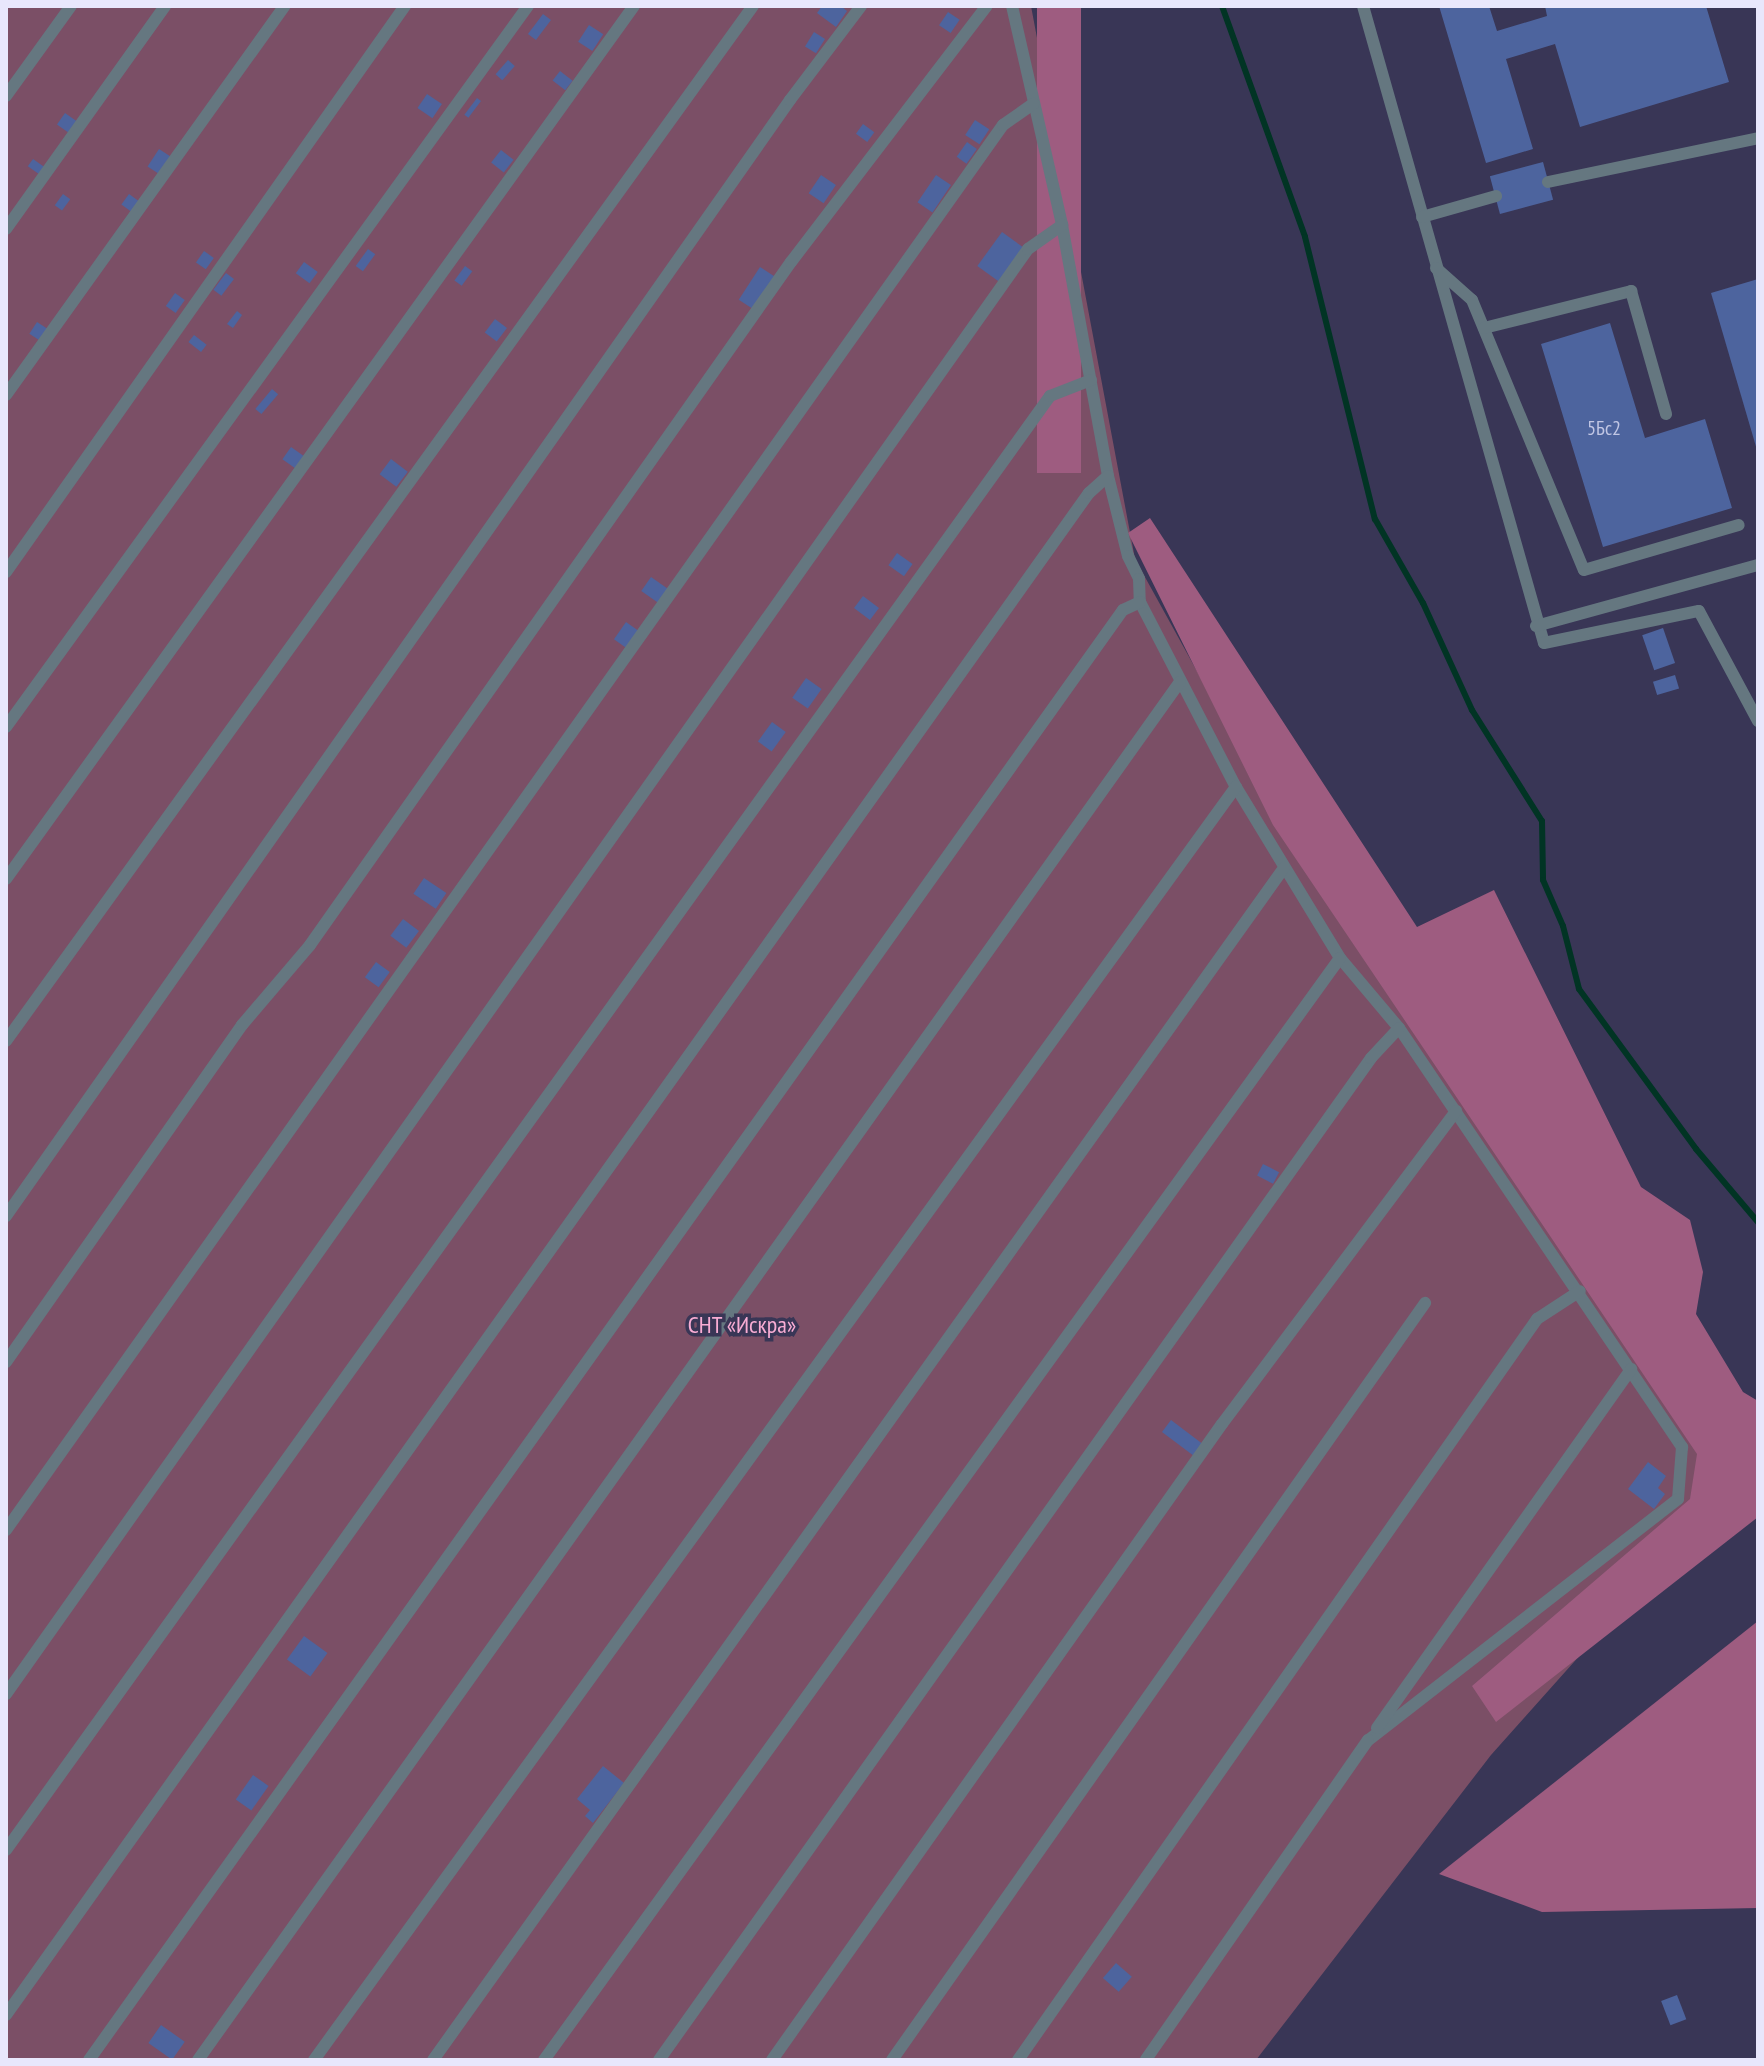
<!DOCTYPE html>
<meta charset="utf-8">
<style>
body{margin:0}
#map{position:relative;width:1764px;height:2066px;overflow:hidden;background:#393656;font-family:"PT Sans Narrow",sans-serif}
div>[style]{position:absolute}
.green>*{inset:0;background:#7b4f66}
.forest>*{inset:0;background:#9e5c80;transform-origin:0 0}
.stream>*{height:6px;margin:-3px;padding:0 3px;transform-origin:3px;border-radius:3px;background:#013424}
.building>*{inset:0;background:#4d649e;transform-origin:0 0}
.lane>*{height:12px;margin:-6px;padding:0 6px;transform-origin:6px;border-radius:6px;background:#657780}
span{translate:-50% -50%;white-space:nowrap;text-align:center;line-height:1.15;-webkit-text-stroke:7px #393656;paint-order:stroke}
.number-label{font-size:20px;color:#c1c6e4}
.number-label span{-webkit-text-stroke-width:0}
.park-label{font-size:24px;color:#f8acd4}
.frame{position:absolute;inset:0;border:8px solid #e8e7fc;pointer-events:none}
</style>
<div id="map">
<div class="green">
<div style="clip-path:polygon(6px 6px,1031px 6px,1135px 559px,1267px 798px,1756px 1458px,1491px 1755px,1256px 2060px,6px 2060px)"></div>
</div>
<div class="forest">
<div style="left:1037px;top:6px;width:44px;height:467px"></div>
<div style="clip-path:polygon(1150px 518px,1417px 927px,1494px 890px,1641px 1187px,1690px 1220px,1703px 1272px,1696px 1314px,1743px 1392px,1758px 1401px,1758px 1517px,1496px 1722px,1472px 1686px,1690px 1499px,1697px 1454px,1273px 825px,1128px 533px)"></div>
<div style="clip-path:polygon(1758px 1621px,1758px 1908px,1542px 1912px,1439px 1874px)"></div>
</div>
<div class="stream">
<div style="left:1222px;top:6px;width:245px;rotate:70.2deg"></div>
<div style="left:1305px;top:237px;width:291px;rotate:76.1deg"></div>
<div style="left:1375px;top:519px;width:97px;rotate:60.3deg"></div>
<div style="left:1423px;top:603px;width:118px;rotate:65.4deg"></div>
<div style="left:1472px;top:710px;width:131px;rotate:57.8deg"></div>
<div style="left:1542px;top:821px;width:59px;rotate:89deg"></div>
<div style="left:1543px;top:880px;width:50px;rotate:66.5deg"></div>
<div style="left:1563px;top:926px;width:65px;rotate:75.7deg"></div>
<div style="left:1579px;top:989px;width:198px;rotate:53.8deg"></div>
<div style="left:1696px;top:1149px;width:96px;rotate:49.7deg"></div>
</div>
<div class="building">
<div style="clip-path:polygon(822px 6px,841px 6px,847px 11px,836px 27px,817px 13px)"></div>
<div style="clip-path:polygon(1439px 6px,1489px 6px,1497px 31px,1547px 16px,1545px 6px,1706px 6px,1729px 82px,1580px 127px,1555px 44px,1506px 59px,1533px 149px,1486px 163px)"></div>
<div style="left:948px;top:12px;width:14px;height:16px;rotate:34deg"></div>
<div style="left:543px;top:14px;width:10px;height:25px;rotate:37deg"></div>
<div style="left:589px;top:25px;width:17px;height:20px;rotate:33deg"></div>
<div style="left:814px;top:32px;width:13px;height:17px;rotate:32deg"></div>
<div style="left:508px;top:60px;width:9px;height:19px;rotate:41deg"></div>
<div style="left:560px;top:71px;width:16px;height:12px;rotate:38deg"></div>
<div style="left:427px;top:94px;width:18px;height:17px;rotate:34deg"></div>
<div style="left:477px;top:98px;width:5px;height:21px;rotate:37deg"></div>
<div style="left:65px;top:113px;width:16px;height:14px;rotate:35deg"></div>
<div style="left:975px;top:120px;width:17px;height:18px;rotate:33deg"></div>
<div style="left:863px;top:124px;width:14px;height:12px;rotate:36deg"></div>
<div style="left:967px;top:142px;width:12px;height:18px;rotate:35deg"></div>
<div style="left:159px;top:149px;width:17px;height:21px;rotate:33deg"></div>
<div style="left:501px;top:150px;width:16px;height:16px;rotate:38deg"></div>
<div style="left:33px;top:159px;width:16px;height:9px;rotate:35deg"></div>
<div style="left:1543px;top:162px;width:39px;height:55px;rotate:75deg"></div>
<div style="left:821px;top:175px;width:18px;height:22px;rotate:34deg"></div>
<div style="left:936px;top:175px;width:18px;height:33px;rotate:34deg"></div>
<div style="left:63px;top:194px;width:9px;height:14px;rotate:36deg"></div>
<div style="left:129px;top:194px;width:14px;height:13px;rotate:36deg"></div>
<div style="left:1002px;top:232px;width:27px;height:42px;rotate:36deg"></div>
<div style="left:368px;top:249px;width:9px;height:21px;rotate:36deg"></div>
<div style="left:204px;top:251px;width:12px;height:14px;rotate:35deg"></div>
<div style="left:304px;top:262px;width:17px;height:14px;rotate:36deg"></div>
<div style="left:465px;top:266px;width:9px;height:18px;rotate:36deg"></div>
<div style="left:760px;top:267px;width:17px;height:39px;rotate:33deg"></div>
<div style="left:226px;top:273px;width:10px;height:21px;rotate:37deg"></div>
<div style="clip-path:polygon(1758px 279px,1758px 450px,1757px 450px,1711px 293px)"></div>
<div style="left:175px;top:293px;width:12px;height:16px;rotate:35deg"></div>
<div style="clip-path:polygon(237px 311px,242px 315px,233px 328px,227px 324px)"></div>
<div style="left:495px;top:319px;width:15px;height:17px;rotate:37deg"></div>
<div style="left:37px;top:322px;width:17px;height:14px;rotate:33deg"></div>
<div style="clip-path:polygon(1610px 323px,1645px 438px,1705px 419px,1732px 508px,1603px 547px,1541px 344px)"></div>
<div style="left:194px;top:335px;width:16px;height:9px;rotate:38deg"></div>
<div style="left:272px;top:389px;width:8px;height:26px;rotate:40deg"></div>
<div style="left:291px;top:447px;width:16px;height:15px;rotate:35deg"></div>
<div style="left:391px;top:459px;width:21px;height:19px;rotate:37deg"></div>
<div style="left:897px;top:553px;width:19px;height:15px;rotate:35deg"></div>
<div style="left:651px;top:577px;width:21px;height:17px;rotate:35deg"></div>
<div style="left:863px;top:596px;width:20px;height:15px;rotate:37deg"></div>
<div style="left:626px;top:622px;width:16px;height:21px;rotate:35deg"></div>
<div style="left:1663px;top:628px;width:37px;height:22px;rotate:71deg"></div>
<div style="left:1675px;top:675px;width:14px;height:23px;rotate:73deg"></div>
<div style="left:806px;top:678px;width:19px;height:24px;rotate:35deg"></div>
<div style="left:772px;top:722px;width:17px;height:24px;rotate:36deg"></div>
<div style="left:424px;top:878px;width:27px;height:19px;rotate:34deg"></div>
<div style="left:403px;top:919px;width:20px;height:21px;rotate:37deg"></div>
<div style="left:376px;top:962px;width:17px;height:19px;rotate:36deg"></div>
<div style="left:1263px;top:1164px;width:18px;height:13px;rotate:27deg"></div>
<div style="left:1171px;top:1420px;width:43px;height:15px;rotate:37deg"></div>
<div style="clip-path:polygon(1648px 1462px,1666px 1476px,1658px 1488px,1665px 1494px,1654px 1509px,1628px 1489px)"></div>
<div style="left:304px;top:1636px;width:29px;height:29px;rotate:36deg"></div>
<div style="clip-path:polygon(603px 1766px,624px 1783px,593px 1823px,585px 1816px,590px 1810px,577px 1799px)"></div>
<div style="left:253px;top:1775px;width:19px;height:30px;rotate:35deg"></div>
<div style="left:1116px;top:1963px;width:21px;height:20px;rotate:41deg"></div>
<div style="left:1677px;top:1995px;width:26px;height:17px;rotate:69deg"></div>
<div style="left:161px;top:2025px;width:29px;height:22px;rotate:35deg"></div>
</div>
<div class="lane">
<div style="left:1012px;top:6px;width:225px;rotate:77.1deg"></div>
<div style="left:1062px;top:225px;width:255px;rotate:79.6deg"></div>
<div style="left:1108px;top:476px;width:82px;rotate:76deg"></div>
<div style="left:1128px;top:556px;width:25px;rotate:64deg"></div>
<div style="left:1139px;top:579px;width:23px;rotate:88deg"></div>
<div style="left:1140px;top:602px;width:208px;rotate:62.6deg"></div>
<div style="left:1236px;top:787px;width:200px;rotate:58.7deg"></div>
<div style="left:1340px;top:958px;width:92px;rotate:49.9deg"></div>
<div style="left:1399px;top:1028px;width:506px;rotate:55.96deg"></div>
<div style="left:1682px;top:1447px;width:52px;rotate:94.4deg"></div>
<div style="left:1678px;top:1499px;width:393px;rotate:142.1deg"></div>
<div style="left:1368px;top:1740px;width:389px;rotate:124.8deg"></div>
<div style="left:1363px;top:6px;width:662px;rotate:74.14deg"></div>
<div style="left:1544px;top:643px;width:158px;rotate:-11.7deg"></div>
<div style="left:1699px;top:611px;width:125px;rotate:61.8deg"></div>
<div style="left:6px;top:96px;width:111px;rotate:-54.2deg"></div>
<div style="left:1548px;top:182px;width:215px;rotate:-11.8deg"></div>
<div style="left:1422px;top:217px;width:77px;rotate:-15.8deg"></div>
<div style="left:6px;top:229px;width:274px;rotate:-54.5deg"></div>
<div style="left:1436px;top:268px;width:48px;rotate:41.6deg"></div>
<div style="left:1472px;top:300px;width:292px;rotate:67.5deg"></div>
<div style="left:1584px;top:570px;width:161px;rotate:-16.2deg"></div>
<div style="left:1484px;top:328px;width:152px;rotate:-14.1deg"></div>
<div style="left:1631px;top:291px;width:128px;rotate:74.1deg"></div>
<div style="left:6px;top:395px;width:479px;rotate:-54.4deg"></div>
<div style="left:6px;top:572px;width:693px;rotate:-54.82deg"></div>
<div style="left:1536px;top:626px;width:230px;rotate:-15.4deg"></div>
<div style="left:6px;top:727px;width:890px;rotate:-54.1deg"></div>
<div style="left:6px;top:879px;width:1075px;rotate:-54.27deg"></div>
<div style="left:6px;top:1041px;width:1276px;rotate:-54.18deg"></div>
<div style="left:6px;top:1216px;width:1364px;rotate:-54.91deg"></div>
<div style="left:790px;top:100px;width:118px;rotate:-52.9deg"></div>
<div style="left:6px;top:1362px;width:411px;rotate:-55deg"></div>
<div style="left:242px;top:1025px;width:105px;rotate:-49.6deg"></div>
<div style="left:310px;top:945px;width:835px;rotate:-54.85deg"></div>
<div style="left:791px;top:262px;width:322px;rotate:-52.6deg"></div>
<div style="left:6px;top:1530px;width:1723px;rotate:-54.64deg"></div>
<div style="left:1003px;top:125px;width:37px;rotate:-35deg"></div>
<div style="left:6px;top:1694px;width:1770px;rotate:-54.73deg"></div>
<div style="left:1028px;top:249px;width:42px;rotate:-35.2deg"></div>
<div style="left:1377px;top:1728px;width:440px;rotate:-54.7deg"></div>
<div style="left:6px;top:1850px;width:1790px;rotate:-54.32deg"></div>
<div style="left:1050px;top:396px;width:44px;rotate:-21.3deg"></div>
<div style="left:6px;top:2015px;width:1868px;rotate:-54.57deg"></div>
<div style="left:1089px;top:493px;width:25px;rotate:-42deg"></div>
<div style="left:89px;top:2060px;width:1781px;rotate:-54.51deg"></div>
<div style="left:1123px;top:610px;width:19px;rotate:-25deg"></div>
<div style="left:198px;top:2060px;width:1692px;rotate:-54.53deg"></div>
<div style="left:314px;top:2060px;width:1572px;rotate:-54.09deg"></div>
<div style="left:433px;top:2060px;width:1465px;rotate:-54.48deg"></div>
<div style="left:544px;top:2060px;width:1359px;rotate:-54.16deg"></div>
<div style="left:659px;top:2060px;width:1229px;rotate:-54.6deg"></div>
<div style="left:1371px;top:1058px;width:41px;rotate:-47deg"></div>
<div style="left:772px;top:2060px;width:779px;rotate:-54.72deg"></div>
<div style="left:1222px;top:1424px;width:391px;rotate:-53.2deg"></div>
<div style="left:892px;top:2060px;width:926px;rotate:-54.85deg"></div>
<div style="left:1018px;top:2060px;width:905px;rotate:-54.99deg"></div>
<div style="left:1537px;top:1319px;width:51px;rotate:-33.1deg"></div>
</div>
<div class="number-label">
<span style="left:1604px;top:428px">5Бс2</span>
</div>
<div class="park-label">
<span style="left:742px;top:1325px">СНТ «Искра»</span>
</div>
<div class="frame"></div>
</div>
